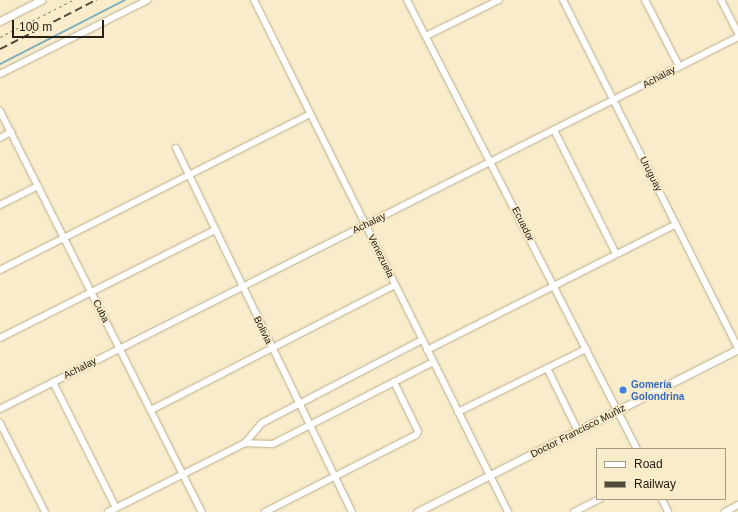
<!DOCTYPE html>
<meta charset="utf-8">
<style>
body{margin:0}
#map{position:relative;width:738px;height:512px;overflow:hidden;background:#f8eccb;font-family:Helvetica,sans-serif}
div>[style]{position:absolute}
.stream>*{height:2px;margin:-1px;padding:0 1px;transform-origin:1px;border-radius:1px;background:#7eafbd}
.path>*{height:1px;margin-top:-0.5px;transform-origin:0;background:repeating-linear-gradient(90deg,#8d846e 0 3px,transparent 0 6px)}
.roads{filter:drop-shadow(0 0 1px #baae8f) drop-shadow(0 0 1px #baae8f)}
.minor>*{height:6px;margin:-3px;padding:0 3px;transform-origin:3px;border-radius:3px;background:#fff}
.major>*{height:7px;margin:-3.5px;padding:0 3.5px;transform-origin:3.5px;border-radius:3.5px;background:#fff}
.rail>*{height:2px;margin-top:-1px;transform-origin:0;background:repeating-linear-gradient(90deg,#514a3a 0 8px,transparent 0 12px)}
.dots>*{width:11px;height:11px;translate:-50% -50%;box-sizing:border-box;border:2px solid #f8eccb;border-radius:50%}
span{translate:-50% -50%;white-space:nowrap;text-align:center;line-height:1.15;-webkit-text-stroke:3.5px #f8eccb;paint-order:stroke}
.street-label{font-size:10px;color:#272216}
.shop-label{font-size:10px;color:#366cbe;font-weight:700}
.left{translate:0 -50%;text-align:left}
.legend{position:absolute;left:596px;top:448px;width:130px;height:52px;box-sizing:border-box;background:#f8eccb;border:1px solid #a49b83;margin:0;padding:5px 7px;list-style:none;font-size:12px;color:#272216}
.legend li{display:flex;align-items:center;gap:8px;height:20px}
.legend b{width:20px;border:1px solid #a49b83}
.scale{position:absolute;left:12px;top:20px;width:92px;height:18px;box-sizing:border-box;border:2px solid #272216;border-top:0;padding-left:5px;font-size:12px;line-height:14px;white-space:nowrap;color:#272216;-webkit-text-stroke:3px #f8eccb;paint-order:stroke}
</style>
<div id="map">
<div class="stream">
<div style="left:0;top:64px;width:140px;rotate:-27.1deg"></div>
</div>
<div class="path">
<div style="left:0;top:37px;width:82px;rotate:-26.9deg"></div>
</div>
<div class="roads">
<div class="minor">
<div style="left:254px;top:0;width:572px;rotate:63.61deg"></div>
<div style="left:407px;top:0;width:504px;rotate:62.88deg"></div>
<div style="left:563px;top:0;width:390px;rotate:63.3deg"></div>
<div style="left:645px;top:0;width:74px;rotate:62.7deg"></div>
<div style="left:721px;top:0;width:37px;rotate:63deg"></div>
<div style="left:426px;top:36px;width:81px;rotate:-26.3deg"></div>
<div style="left:0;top:74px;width:165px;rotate:-26.6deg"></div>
<div style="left:0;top:111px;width:449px;rotate:63.3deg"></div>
<div style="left:555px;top:132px;width:136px;rotate:63.4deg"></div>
<div style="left:0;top:138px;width:13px;rotate:-29deg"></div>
<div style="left:176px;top:148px;width:404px;rotate:64.2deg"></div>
<div style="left:0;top:205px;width:42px;rotate:-26.6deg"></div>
<div style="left:0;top:270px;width:347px;rotate:-26.7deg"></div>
<div style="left:0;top:338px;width:241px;rotate:-26.7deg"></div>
<div style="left:427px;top:350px;width:279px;rotate:-26.8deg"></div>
<div style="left:547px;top:368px;width:70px;rotate:63.8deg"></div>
<div style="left:53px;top:382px;width:141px;rotate:63.4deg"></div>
<div style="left:0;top:409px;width:826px;rotate:-26.75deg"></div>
<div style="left:151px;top:410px;width:274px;rotate:-27.1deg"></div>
<div style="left:458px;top:412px;width:143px;rotate:-26.2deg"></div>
<div style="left:0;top:423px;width:100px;rotate:63.2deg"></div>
<div style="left:245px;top:443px;width:28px;rotate:2deg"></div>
<div style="left:273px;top:444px;width:180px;rotate:-27.1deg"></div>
<div style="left:662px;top:499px;width:14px;rotate:65deg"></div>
<div style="left:108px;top:512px;width:153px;rotate:-26.7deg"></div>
<div style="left:245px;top:443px;width:26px;rotate:-50deg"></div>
<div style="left:262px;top:423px;width:180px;rotate:-27.4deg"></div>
<div style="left:265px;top:512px;width:169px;rotate:-27deg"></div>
<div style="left:416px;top:435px;width:4px;rotate:-63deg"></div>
<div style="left:418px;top:431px;width:55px;rotate:-116.1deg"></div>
<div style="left:574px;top:512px;width:29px;rotate:-27deg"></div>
<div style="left:725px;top:512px;width:15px;rotate:-28deg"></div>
</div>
<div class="major">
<div style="left:0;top:21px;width:46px;rotate:-27.1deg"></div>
<div style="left:417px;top:512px;width:360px;rotate:-26.9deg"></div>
</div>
</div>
<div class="rail">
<div style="left:0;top:49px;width:108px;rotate:-27deg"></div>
</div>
<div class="dots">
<div style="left:623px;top:390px;background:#3f7fe0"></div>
</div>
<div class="street-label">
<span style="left:659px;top:77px;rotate:-29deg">Achalay</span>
<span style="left:651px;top:174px;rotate:63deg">Uruguay</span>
<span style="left:369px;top:223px;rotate:-26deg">Achalay</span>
<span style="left:523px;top:224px;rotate:63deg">Ecuador</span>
<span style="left:381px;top:256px;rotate:64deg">Venezuela</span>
<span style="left:101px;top:311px;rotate:63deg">Cuba</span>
<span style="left:263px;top:330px;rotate:64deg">Bolivia</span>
<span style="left:80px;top:368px;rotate:-27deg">Achalay</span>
<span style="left:578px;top:431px;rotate:-27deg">Doctor Francisco Muñiz</span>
</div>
<div class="shop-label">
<span class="left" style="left:631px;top:390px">Gomería<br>Golondrina</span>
</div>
<ul class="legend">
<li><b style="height:5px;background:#fff"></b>Road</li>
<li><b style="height:5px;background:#514a3a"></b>Railway</li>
</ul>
<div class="scale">100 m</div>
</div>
